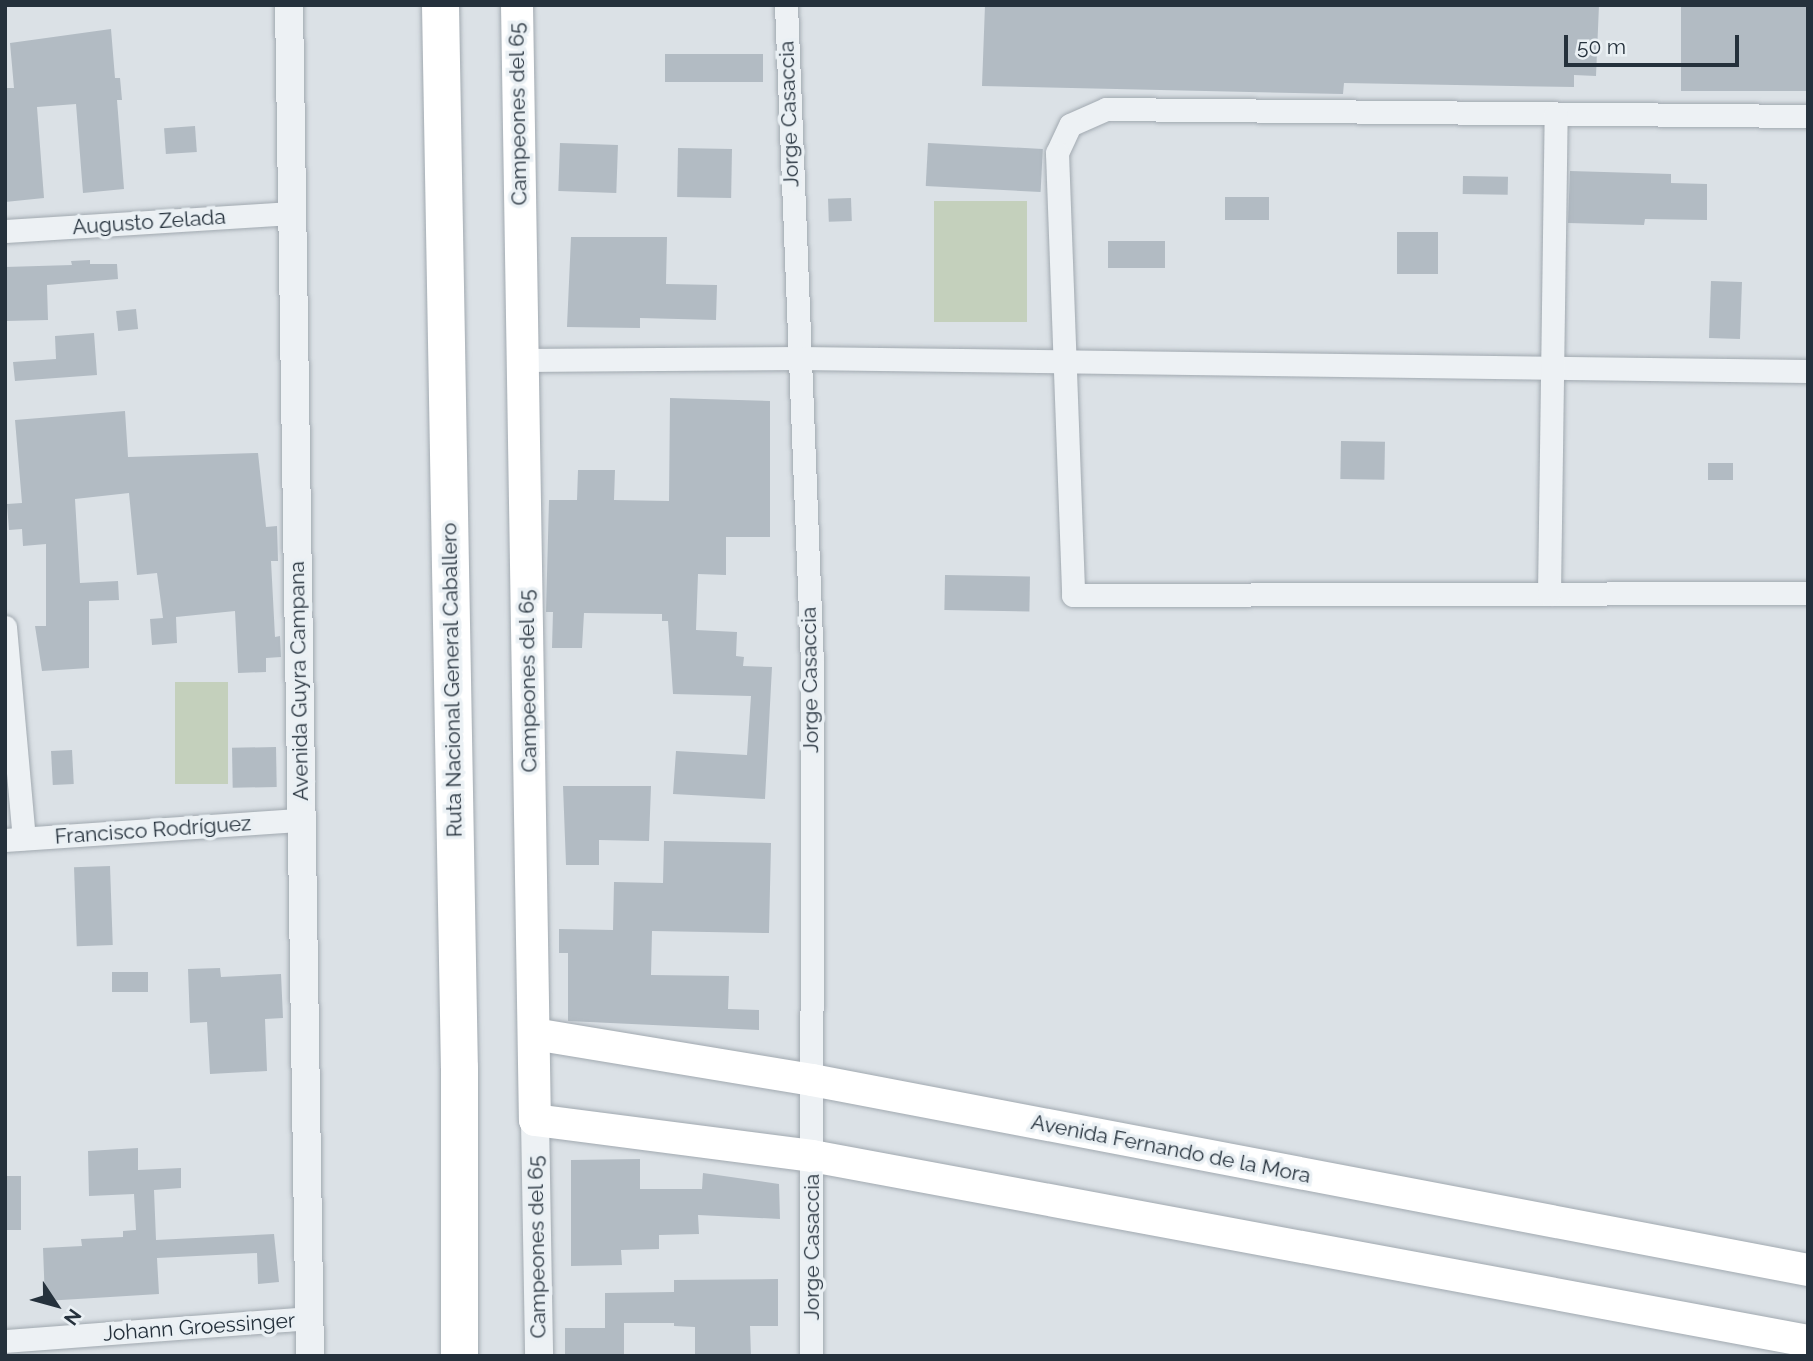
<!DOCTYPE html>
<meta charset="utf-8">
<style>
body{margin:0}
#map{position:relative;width:1813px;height:1361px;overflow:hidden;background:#dbe1e6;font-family:Raleway,sans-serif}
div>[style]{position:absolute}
.green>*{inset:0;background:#c4d0bc;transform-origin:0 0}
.building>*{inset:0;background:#b2bbc3;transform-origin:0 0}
.roads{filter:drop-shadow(0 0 2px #a1a9b0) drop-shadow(0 0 2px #a1a9b0)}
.minor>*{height:23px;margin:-11.5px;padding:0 11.5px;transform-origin:11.5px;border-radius:11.5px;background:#edf1f4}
.tertiary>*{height:28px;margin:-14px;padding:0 14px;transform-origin:14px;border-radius:14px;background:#edf1f4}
.secondary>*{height:32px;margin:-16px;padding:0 16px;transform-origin:16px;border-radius:16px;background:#fff}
.trunk>*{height:37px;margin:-18.5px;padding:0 18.5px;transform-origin:18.5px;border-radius:18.5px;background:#fff}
span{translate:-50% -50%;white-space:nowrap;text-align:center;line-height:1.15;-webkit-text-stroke:7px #eaf0f4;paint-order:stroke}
.street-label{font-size:21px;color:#25313c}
.frame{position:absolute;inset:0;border:7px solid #25313c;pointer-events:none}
.north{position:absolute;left:21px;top:1270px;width:70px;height:70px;-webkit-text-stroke:5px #eaf0f4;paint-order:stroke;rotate:126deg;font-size:19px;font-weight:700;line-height:28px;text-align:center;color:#25313c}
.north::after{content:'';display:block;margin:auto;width:24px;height:32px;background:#25313c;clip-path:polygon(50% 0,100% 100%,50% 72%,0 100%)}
.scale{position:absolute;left:1564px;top:35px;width:175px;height:32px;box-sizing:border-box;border:4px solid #25313c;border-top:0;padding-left:9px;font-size:21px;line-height:24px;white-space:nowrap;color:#25313c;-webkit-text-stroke:5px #eaf0f4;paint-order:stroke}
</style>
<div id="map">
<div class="green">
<div style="left:1027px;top:201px;width:121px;height:93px;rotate:90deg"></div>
<div style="left:175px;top:682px;width:53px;height:102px"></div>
</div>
<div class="building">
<div style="clip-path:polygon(985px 5px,1599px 5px,1596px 76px,1574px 75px,1574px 87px,1344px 83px,1343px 94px,982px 86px)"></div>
<div style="left:1681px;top:5px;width:127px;height:86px"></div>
<div style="clip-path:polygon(111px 29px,115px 78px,120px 78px,122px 100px,117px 100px,124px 189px,83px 193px,76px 104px,37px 107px,44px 198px,5px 202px,5px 88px,14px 88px,10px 43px)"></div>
<div style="left:665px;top:54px;width:98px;height:28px"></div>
<div style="left:195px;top:126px;width:26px;height:31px;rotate:86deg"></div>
<div style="left:560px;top:143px;width:58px;height:48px;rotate:2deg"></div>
<div style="left:928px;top:143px;width:115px;height:43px;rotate:3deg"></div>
<div style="left:678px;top:148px;width:54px;height:49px;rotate:1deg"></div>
<div style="clip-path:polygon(1570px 171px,1671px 174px,1671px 183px,1707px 184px,1707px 220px,1645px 219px,1644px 225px,1568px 223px)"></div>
<div style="left:1463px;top:176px;width:45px;height:18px;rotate:1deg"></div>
<div style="left:1269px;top:197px;width:23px;height:44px;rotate:90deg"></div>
<div style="left:851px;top:198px;width:23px;height:23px;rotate:88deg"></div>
<div style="left:1397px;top:232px;width:41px;height:42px"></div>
<div style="clip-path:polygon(571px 237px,667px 237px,666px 284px,717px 285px,716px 320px,640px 318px,640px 328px,567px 327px)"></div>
<div style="left:1165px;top:241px;width:27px;height:57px;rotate:90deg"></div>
<div style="clip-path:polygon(90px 260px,90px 264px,117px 264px,118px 279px,47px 285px,48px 320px,6px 321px,5px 267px,72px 265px,71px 261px)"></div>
<div style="left:1711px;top:281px;width:31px;height:57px;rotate:2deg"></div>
<div style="left:136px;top:309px;width:20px;height:20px;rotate:84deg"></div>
<div style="clip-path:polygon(94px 333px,97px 375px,15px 381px,13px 362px,56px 359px,55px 336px)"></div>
<div style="clip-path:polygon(670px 398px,770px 401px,770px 537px,726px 537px,726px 575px,698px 574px,696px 630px,737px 632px,736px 656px,744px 657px,743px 666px,772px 667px,765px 799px,673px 794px,676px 751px,747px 755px,751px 696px,673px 694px,668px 621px,662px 621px,662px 614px,584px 613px,582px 648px,552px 648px,553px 612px,546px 612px,549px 500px,577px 500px,578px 470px,615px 470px,614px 500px,669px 501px)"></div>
<div style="clip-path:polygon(125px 411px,128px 457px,258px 453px,266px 527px,277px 526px,278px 561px,271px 561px,275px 637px,280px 636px,281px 657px,266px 658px,266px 672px,238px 673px,235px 611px,176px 617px,177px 643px,152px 645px,150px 619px,163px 618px,157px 573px,137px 575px,129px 493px,75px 499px,80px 583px,118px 581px,119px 600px,89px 601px,89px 668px,42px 671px,35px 626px,46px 626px,46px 544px,23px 546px,22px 529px,9px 530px,7px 504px,22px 503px,15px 420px)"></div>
<div style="left:1341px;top:441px;width:44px;height:38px;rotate:1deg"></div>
<div style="left:1708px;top:463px;width:25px;height:17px"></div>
<div style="left:945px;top:575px;width:85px;height:35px;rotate:1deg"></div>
<div style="left:276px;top:747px;width:40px;height:44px;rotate:89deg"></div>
<div style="left:72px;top:750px;width:34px;height:21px;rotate:87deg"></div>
<div style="clip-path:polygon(563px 786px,651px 786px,649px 841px,599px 840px,599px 865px,566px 865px)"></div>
<div style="clip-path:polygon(664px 841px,771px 843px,769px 933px,652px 931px,651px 975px,729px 976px,728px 1009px,759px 1010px,759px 1030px,568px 1021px,568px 953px,559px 953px,559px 929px,613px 930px,614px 882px,663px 883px)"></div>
<div style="left:110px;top:866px;width:79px;height:36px;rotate:88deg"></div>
<div style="clip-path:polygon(220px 968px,221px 977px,281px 974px,283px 1018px,265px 1019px,267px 1071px,210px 1074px,207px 1022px,190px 1023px,188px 969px)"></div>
<div style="left:148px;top:972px;width:20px;height:36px;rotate:90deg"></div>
<div style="clip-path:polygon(138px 1148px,138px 1170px,181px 1168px,181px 1188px,154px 1190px,156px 1240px,274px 1234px,279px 1282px,258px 1284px,257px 1253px,157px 1258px,159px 1294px,45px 1301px,43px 1248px,82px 1246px,81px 1239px,123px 1237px,123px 1231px,136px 1230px,134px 1194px,89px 1196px,88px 1151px)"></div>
<div style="clip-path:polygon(640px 1159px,640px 1189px,702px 1189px,703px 1173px,779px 1184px,780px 1219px,698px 1215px,699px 1234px,659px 1235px,659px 1249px,621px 1250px,622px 1265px,571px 1266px,571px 1160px)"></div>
<div style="left:5px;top:1176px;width:16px;height:54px"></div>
<div style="clip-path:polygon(778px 1279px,778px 1326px,750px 1326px,751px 1356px,695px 1356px,695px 1327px,674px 1326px,674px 1323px,624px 1323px,624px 1356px,565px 1356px,565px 1328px,605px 1328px,605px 1293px,674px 1292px,674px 1280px)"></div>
</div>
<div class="roads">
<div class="minor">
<div style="left:786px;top:5px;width:661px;rotate:87.74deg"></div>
<div style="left:812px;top:665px;width:691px;rotate:90.08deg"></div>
<div style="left:1808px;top:116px;width:702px;rotate:-179.43deg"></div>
<div style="left:1106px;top:109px;width:39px;rotate:156deg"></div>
<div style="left:1070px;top:125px;width:31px;rotate:115deg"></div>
<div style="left:1057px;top:153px;width:442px;rotate:87.9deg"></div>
<div style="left:1073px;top:595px;width:735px;rotate:-0.16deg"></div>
<div style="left:5px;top:231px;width:288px;rotate:-3.6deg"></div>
<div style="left:522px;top:360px;width:277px;rotate:-0.4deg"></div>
<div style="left:799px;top:358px;width:1009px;rotate:0.74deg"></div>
<div style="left:1549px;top:594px;width:480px;rotate:-89.2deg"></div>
<div style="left:5px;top:627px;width:212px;rotate:84.9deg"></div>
<div style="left:5px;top:840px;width:297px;rotate:-3.9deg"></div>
<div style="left:5px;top:1341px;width:305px;rotate:-4.3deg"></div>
</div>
<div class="tertiary">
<div style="left:289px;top:5px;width:1351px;rotate:89.11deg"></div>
<div style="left:535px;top:1120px;width:236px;rotate:89deg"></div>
</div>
<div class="secondary">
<div style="left:517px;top:5px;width:1115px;rotate:89.08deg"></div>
<div style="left:535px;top:1120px;width:279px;rotate:7.4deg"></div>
<div style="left:812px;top:1156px;width:1013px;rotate:10.52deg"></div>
<div style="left:534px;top:1034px;width:282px;rotate:9.4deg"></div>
<div style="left:812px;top:1080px;width:1014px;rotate:10.8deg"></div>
</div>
<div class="trunk">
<div style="left:440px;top:5px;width:1062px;rotate:88.98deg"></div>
<div style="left:459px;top:1067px;width:289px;rotate:90deg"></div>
</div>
</div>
<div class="street-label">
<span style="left:518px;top:114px;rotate:-91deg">Campeones del 65</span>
<span style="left:789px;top:114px;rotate:-92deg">Jorge Casaccia</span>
<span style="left:149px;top:222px;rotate:-4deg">Augusto Zelada</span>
<span style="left:452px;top:680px;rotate:-91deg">Ruta Nacional General Caballero</span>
<span style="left:810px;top:680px;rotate:-91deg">Jorge Casaccia</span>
<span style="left:299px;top:681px;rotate:-91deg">Avenida Guyra Campana</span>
<span style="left:528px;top:681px;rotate:-91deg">Campeones del 65</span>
<span style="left:153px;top:830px;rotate:-4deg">Francisco Rodríguez</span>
<span style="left:1171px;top:1149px;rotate:11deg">Avenida Fernando de la Mora</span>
<span style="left:537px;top:1247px;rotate:-91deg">Campeones del 65</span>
<span style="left:812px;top:1247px;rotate:-90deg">Jorge Casaccia</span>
<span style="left:199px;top:1327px;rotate:-4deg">Johann Groessinger</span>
</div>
<div class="frame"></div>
<div class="north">N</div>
<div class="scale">50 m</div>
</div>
